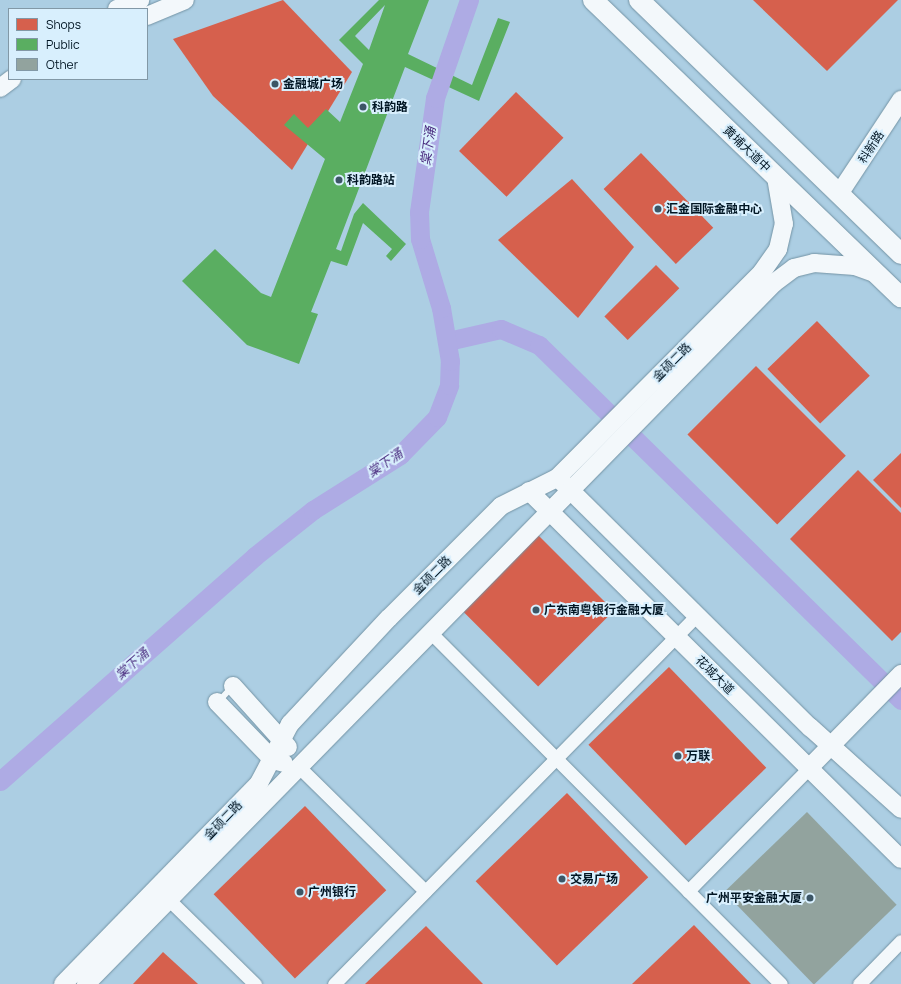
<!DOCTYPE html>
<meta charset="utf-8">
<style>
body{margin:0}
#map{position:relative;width:901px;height:984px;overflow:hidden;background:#accee3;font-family:Manrope,"Noto Sans SC",sans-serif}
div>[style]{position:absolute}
.shops>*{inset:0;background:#d6604d;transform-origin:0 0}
.public>*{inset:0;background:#5aae61}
.river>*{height:19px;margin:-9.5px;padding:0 9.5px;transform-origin:9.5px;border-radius:9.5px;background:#aeabe4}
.building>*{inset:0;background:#92a39e;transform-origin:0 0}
.roads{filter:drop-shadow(0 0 1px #7393a4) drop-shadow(0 0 1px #7393a4)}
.lane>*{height:6px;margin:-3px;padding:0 3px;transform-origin:3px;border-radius:3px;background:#f3f8fb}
.street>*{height:13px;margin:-6.5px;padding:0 6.5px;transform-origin:6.5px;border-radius:6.5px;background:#f3f8fb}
.secondary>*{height:18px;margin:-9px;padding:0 9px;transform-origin:9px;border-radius:9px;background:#f3f8fb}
.primary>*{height:20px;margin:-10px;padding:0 10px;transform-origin:10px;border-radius:10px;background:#f3f8fb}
.dots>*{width:11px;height:11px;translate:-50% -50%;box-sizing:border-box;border:2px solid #d8effd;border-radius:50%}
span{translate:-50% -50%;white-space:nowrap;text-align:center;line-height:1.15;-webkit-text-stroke:4px #d8effd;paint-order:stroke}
.poi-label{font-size:12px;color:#001523;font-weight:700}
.left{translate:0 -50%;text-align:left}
.right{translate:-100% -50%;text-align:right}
.street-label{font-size:12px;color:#001523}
.water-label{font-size:13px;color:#4b2d80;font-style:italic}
.legend{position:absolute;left:8px;top:8px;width:140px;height:72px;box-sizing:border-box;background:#d8effd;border:1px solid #8298a6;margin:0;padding:5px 7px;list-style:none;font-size:12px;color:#001523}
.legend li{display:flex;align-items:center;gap:8px;height:20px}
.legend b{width:20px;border:1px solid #8298a6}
</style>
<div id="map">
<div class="shops">
<div style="clip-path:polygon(283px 0,352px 72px,292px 170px,213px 96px,173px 39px)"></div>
<div style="clip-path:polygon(753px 0,898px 0,827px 71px)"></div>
<div style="left:516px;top:92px;width:66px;height:82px;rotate:44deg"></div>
<div style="left:641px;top:153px;width:104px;height:52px;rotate:46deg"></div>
<div style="clip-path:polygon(572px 179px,634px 247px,578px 318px,498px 240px)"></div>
<div style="left:656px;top:265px;width:33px;height:73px;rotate:45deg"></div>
<div style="left:817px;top:321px;width:76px;height:69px;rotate:46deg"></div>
<div style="left:756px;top:366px;width:127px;height:97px;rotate:45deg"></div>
<div style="clip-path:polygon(901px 453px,901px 508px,873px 480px)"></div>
<div style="clip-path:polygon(858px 470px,901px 513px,901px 632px,892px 641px,790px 539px)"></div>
<div style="left:536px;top:533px;width:110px;height:107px;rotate:45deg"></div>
<div style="left:669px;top:667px;width:140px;height:112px;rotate:46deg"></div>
<div style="left:567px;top:793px;width:117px;height:127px;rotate:46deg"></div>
<div style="left:305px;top:806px;width:117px;height:127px;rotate:46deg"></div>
<div style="clip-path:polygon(694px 925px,751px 984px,632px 984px)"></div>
<div style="clip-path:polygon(426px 926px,483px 984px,365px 984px)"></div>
<div style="clip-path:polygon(163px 952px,198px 984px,133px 984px)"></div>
</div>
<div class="public">
<div style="clip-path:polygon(evenodd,379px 0,429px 0,408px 54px,472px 85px,498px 18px,510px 22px,479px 101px,405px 67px,336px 249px,341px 251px,354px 214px,363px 203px,406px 244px,391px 261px,386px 256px,392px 249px,363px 223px,347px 266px,331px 261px,311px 312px,318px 314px,299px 364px,247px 345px,182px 281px,215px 249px,261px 293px,271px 297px,325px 159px,284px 125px,294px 114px,308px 128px,326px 109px,340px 122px,363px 64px,339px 40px,379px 0,385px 5px,369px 50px,355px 36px,385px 5px)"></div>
</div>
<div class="river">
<div style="left:448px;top:341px;width:54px;rotate:-12.8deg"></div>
<div style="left:501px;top:329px;width:41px;rotate:22.8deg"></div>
<div style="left:539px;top:345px;width:507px;rotate:44.44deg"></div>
<div style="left:0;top:781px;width:340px;rotate:-41.4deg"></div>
<div style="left:255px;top:556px;width:74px;rotate:-38.4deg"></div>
<div style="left:313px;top:510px;width:103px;rotate:-32.3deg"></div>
<div style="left:400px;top:455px;width:53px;rotate:-45.8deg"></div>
<div style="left:437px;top:417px;width:34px;rotate:-69deg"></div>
<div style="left:449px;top:385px;width:24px;rotate:-88deg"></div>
<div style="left:450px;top:361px;width:54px;rotate:-99.6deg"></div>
<div style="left:441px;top:308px;width:72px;rotate:-106.9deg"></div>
<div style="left:420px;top:239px;width:27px;rotate:-92deg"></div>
<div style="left:419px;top:212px;width:115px;rotate:-82deg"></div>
<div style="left:435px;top:98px;width:104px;rotate:-70.9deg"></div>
</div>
<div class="building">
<div style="left:807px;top:812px;width:129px;height:115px;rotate:46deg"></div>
</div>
<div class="roads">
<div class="lane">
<div style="left:218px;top:702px;width:21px;rotate:-47deg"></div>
</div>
<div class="street">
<div style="left:432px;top:634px;width:494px;rotate:45.1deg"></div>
<div style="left:299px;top:767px;width:177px;rotate:44.5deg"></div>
<div style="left:688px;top:891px;width:173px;rotate:-45.5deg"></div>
<div style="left:163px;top:894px;width:129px;rotate:44.4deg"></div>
<div style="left:334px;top:984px;width:518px;rotate:-45.47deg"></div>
<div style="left:859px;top:984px;width:60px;rotate:-45.7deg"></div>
</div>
<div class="secondary">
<div style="left:117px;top:9px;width:25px;rotate:-21deg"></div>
<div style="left:147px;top:16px;width:41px;rotate:-22.8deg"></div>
<div style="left:0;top:88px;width:15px;rotate:-37deg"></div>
<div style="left:839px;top:194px;width:113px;rotate:-56.6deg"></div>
<div style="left:562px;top:482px;width:349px;rotate:44.7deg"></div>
<div style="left:810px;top:727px;width:122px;rotate:42deg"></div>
<div style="left:529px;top:491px;width:523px;rotate:44.69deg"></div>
<div style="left:233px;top:686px;width:82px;rotate:48deg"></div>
<div style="left:217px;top:702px;width:81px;rotate:46deg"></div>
<div style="left:273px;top:760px;width:11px;rotate:15deg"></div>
<div style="left:809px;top:768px;width:132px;rotate:-45.6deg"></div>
<div style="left:63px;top:984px;width:281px;rotate:-45.7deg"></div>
<div style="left:259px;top:783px;width:67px;rotate:-62.3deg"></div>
<div style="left:290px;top:724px;width:145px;rotate:-47deg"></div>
<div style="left:389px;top:618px;width:158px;rotate:-45deg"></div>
<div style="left:501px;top:506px;width:63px;rotate:-26.6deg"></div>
<div style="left:557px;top:478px;width:291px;rotate:-45.1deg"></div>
<div style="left:762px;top:272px;width:28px;rotate:-55deg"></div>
<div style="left:778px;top:249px;width:26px;rotate:-77deg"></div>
<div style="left:784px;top:224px;width:48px;rotate:-99.7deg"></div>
<div style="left:86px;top:984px;width:982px;rotate:-45.54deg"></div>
<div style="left:774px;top:283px;width:25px;rotate:-37deg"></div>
<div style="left:794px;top:268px;width:21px;rotate:-14deg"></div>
<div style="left:814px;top:263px;width:41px;rotate:4.2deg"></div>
<div style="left:855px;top:266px;width:23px;rotate:20deg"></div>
</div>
<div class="primary">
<div style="left:593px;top:0;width:428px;rotate:44deg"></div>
<div style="left:639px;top:0;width:365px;rotate:44.1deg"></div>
</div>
</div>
<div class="dots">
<div style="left:275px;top:84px;background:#3c5666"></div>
<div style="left:363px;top:107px;background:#3c5666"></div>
<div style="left:339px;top:180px;background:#3c5666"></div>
<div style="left:658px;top:209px;background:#3c5666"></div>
<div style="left:536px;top:610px;background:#3c5666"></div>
<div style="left:678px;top:756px;background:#3c5666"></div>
<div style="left:562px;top:879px;background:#3c5666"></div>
<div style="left:300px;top:892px;background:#3c5666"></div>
<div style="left:810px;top:898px;background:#3c5666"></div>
</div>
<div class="poi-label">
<span class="left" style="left:283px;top:84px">金融城广场</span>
<span class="left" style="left:372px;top:107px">科韵路</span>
<span class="left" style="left:347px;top:180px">科韵路站</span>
<span class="left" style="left:666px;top:209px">汇金国际金融中心</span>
<span class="left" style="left:544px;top:610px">广东南粤银行金融大厦</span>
<span class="left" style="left:686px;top:756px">万联</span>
<span class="left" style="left:570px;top:879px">交易广场</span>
<span class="left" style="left:308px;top:892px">广州银行</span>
<span class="right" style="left:802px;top:898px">广州平安金融大厦</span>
</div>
<div class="street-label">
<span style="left:871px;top:147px;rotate:-57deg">科新路</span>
<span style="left:747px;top:149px;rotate:44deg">黄埔大道中</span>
<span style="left:672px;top:362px;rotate:-45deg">金硕二路</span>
<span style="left:432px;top:575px;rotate:-45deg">金硕二路</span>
<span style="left:715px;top:675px;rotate:45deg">花城大道</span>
<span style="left:223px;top:820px;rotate:-46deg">金硕二路</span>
</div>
<div class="water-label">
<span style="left:428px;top:146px;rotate:-82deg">棠下涌</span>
<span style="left:385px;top:463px;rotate:-34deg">棠下涌</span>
<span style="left:132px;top:664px;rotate:-41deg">棠下涌</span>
</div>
<ul class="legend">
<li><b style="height:11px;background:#d6604d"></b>Shops</li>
<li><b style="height:11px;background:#5aae61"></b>Public</li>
<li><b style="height:11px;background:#92a39e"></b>Other</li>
</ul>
</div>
